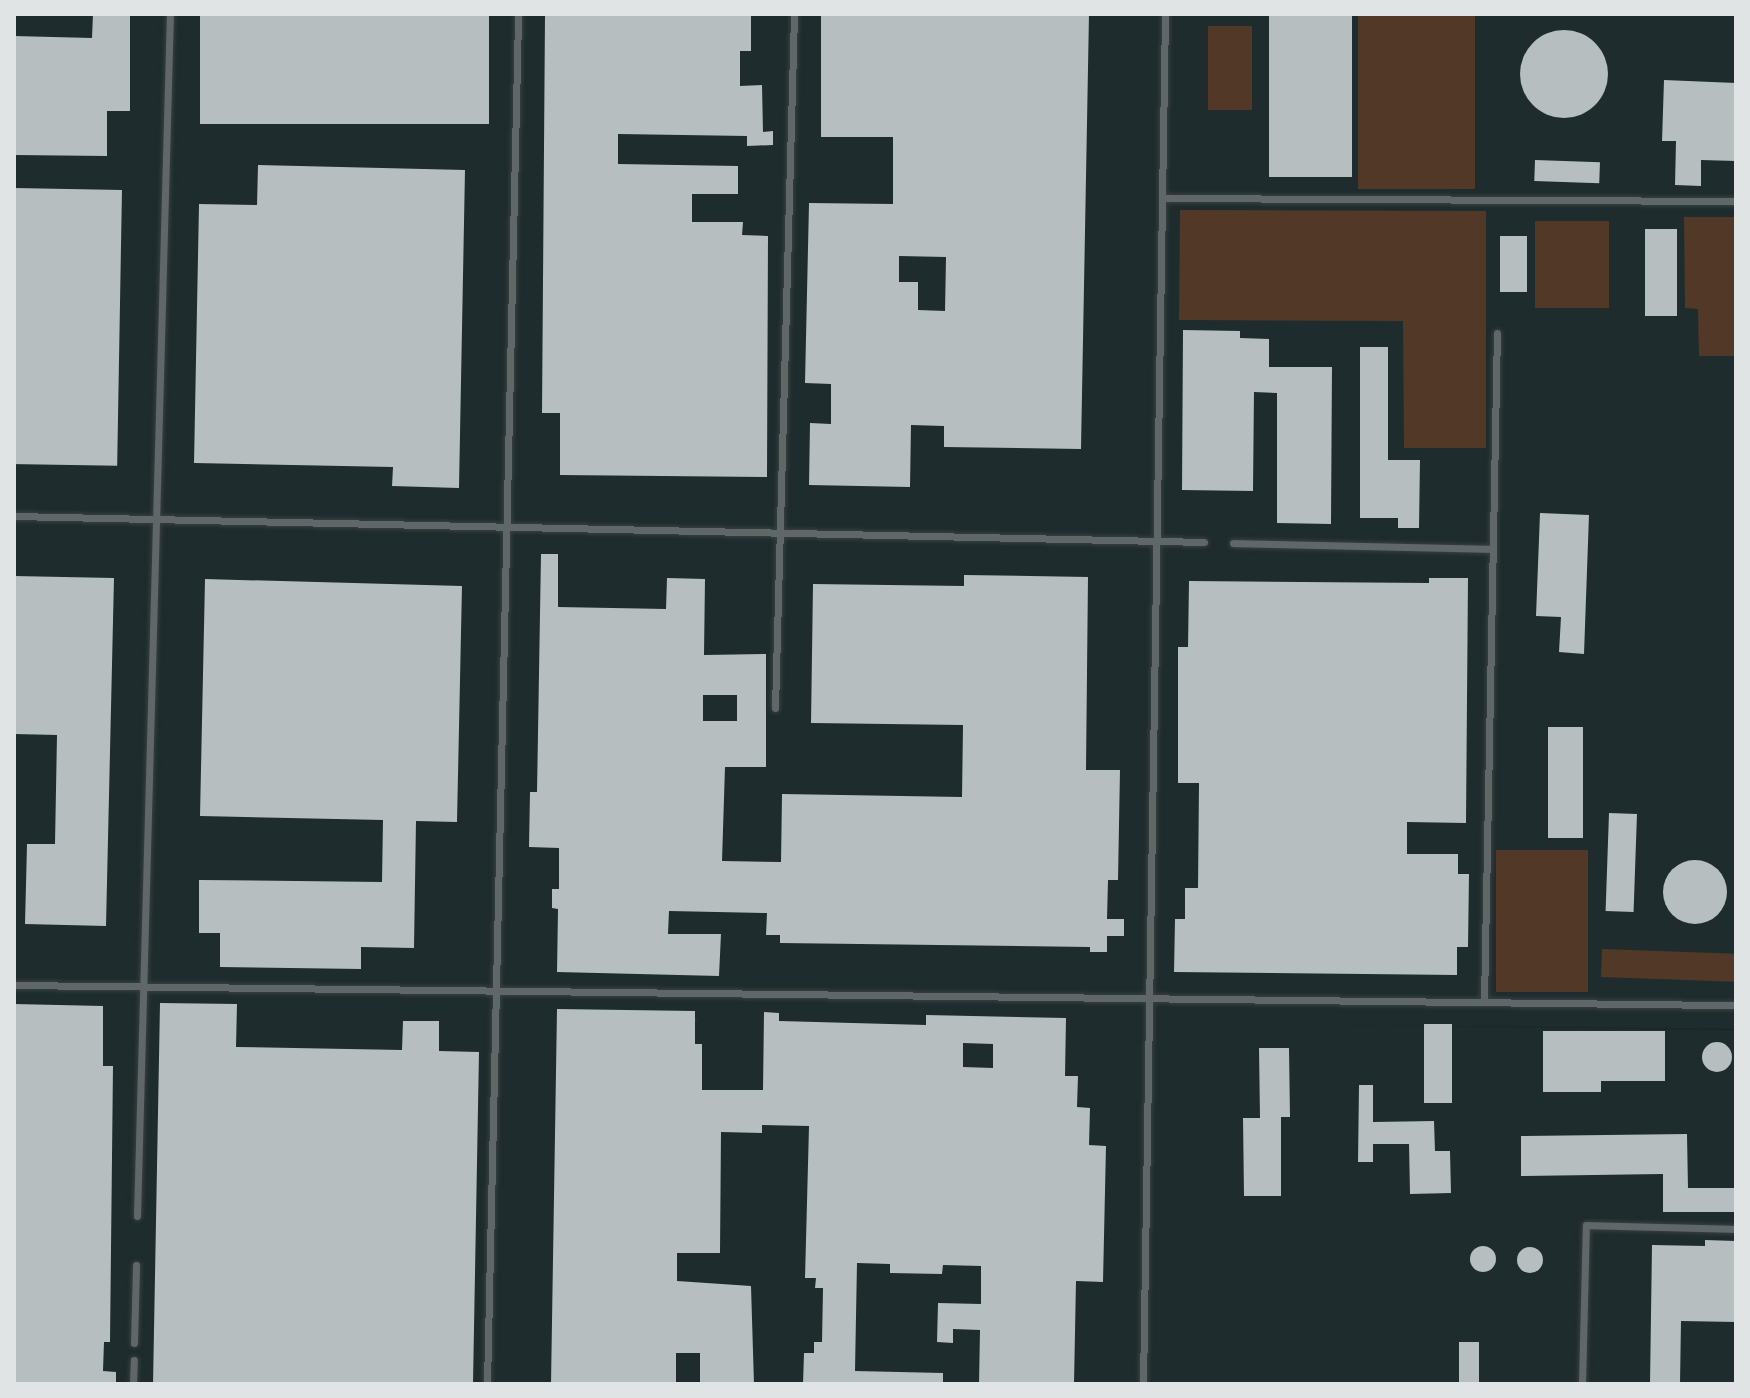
<!DOCTYPE html>
<style>
body{margin:0}
#map{position:relative;width:1750px;height:1398px;overflow:hidden;background:#1c2223;font-family:"Noto Sans",sans-serif}
div>[style]{position:absolute}
.built>*{inset:0;background:#1e2c2d}
.green>*{inset:0;background:#523927;transform-origin:0 0}
.building>*{inset:0;background:#b6bebf;transform-origin:0 0}
.round{border-radius:50%}
.roads{filter:drop-shadow(0 0 2px #3a3f40) drop-shadow(0 0 2px #3a3f40)}
.service>*{height:7px;margin:-3.5px;padding:0 3.5px;transform-origin:3.5px;border-radius:3.5px;background:#606768}
span{translate:-50% -50%;white-space:nowrap;text-align:center;line-height:1.15;-webkit-text-stroke:8px #080b0b;paint-order:stroke}
.frame{position:absolute;inset:0;border:16px solid #e0e4e5;pointer-events:none}
</style>
<div id="map">
<div class="built">
<div style="clip-path:polygon(14px 14px,1736px 14px,1736px 1029px,1288px 1024px,1736px 1030px,1736px 1384px,14px 1384px)"></div>
</div>
<div class="green">
<div style="left:1358px;top:14px;width:117px;height:175px"></div>
<div style="left:1208px;top:26px;width:44px;height:84px"></div>
<div style="clip-path:polygon(1180px 210px,1486px 211px,1486px 448px,1404px 448px,1403px 321px,1179px 320px)"></div>
<div style="clip-path:polygon(1684px 217px,1736px 217px,1736px 356px,1699px 356px,1698px 309px,1685px 308px)"></div>
<div style="left:1535px;top:221px;width:74px;height:87px"></div>
<div style="left:1496px;top:850px;width:92px;height:142px"></div>
<div style="left:1602px;top:949px;width:134px;height:28px;rotate:2deg"></div>
</div>
<div class="building">
<div style="clip-path:polygon(93px 14px,130px 14px,130px 111px,107px 111px,107px 156px,14px 155px,14px 36px,92px 38px)"></div>
<div style="left:200px;top:14px;width:289px;height:110px"></div>
<div style="clip-path:polygon(545px 14px,751px 14px,751px 51px,740px 51px,740px 86px,762px 85px,763px 132px,773px 131px,773px 145px,747px 146px,747px 136px,618px 134px,618px 164px,738px 166px,738px 194px,692px 194px,692px 222px,743px 222px,742px 235px,768px 236px,767px 477px,560px 475px,560px 413px,542px 413px)"></div>
<div style="clip-path:polygon(evenodd,821px 14px,1089px 14px,1081px 449px,944px 447px,944px 426px,911px 425px,910px 487px,809px 485px,810px 423px,831px 424px,831px 384px,805px 383px,809px 203px,893px 204px,893px 137px,821px 137px,821px 14px,899px 256px,946px 257px,945px 311px,918px 310px,918px 282px,899px 282px,899px 256px)"></div>
<div style="left:1269px;top:14px;width:83px;height:163px"></div>
<div class="round" style="left:1520px;top:30px;width:88px;height:88px"></div>
<div style="clip-path:polygon(1664px 80px,1736px 83px,1736px 161px,1701px 160px,1701px 186px,1675px 185px,1676px 141px,1662px 141px)"></div>
<div style="left:1535px;top:160px;width:65px;height:21px;rotate:2deg"></div>
<div style="clip-path:polygon(258px 165px,465px 170px,459px 488px,392px 486px,393px 467px,194px 463px,199px 204px,257px 205px)"></div>
<div style="left:14px;top:188px;width:108px;height:276px;rotate:1deg"></div>
<div style="left:1645px;top:229px;width:32px;height:87px"></div>
<div style="left:1500px;top:236px;width:27px;height:56px"></div>
<div style="clip-path:polygon(1183px 330px,1240px 331px,1240px 338px,1269px 339px,1269px 367px,1332px 367px,1331px 524px,1277px 523px,1277px 393px,1254px 392px,1253px 491px,1182px 490px)"></div>
<div style="clip-path:polygon(1360px 347px,1388px 347px,1388px 460px,1420px 460px,1419px 528px,1398px 528px,1398px 518px,1360px 518px)"></div>
<div style="clip-path:polygon(1540px 513px,1589px 515px,1584px 654px,1559px 652px,1561px 617px,1536px 616px)"></div>
<div style="clip-path:polygon(evenodd,541px 554px,558px 554px,558px 607px,666px 609px,667px 578px,705px 579px,704px 655px,766px 654px,766px 767px,725px 767px,722px 861px,781px 862px,782px 794px,962px 797px,963px 725px,811px 723px,813px 584px,964px 586px,964px 575px,1088px 577px,1086px 770px,1120px 770px,1118px 880px,1108px 880px,1107px 919px,1124px 919px,1124px 936px,1107px 936px,1107px 952px,1090px 952px,1090px 947px,780px 943px,780px 935px,766px 935px,767px 913px,669px 911px,668px 934px,721px 934px,719px 976px,557px 972px,558px 909px,552px 908px,552px 889px,559px 889px,559px 848px,529px 847px,530px 792px,537px 792px,541px 554px,703px 695px,737px 695px,737px 721px,703px 721px,703px 695px)"></div>
<div style="clip-path:polygon(14px 576px,114px 578px,106px 926px,25px 924px,27px 844px,55px 844px,57px 735px,14px 734px)"></div>
<div style="clip-path:polygon(1429px 578px,1468px 578px,1466px 823px,1407px 822px,1407px 854px,1458px 854px,1458px 874px,1469px 874px,1468px 947px,1457px 947px,1457px 975px,1174px 972px,1175px 919px,1185px 919px,1185px 888px,1198px 888px,1199px 783px,1178px 783px,1178px 647px,1188px 647px,1189px 581px,1429px 583px)"></div>
<div style="clip-path:polygon(205px 579px,462px 586px,457px 822px,416px 821px,414px 948px,361px 947px,361px 969px,220px 967px,220px 933px,199px 933px,199px 880px,382px 882px,383px 820px,200px 816px)"></div>
<div style="left:1548px;top:727px;width:35px;height:111px"></div>
<div style="left:1609px;top:813px;width:28px;height:98px;rotate:2deg"></div>
<div class="round" style="left:1663px;top:860px;width:64px;height:64px"></div>
<div style="clip-path:polygon(160px 1003px,237px 1004px,236px 1047px,402px 1050px,403px 1021px,439px 1021px,439px 1051px,479px 1052px,473px 1384px,153px 1384px)"></div>
<div style="clip-path:polygon(14px 1004px,103px 1006px,103px 1066px,113px 1066px,110px 1342px,104px 1342px,103px 1371px,116px 1372px,116px 1384px,14px 1384px)"></div>
<div style="clip-path:polygon(evenodd,557px 1009px,695px 1011px,695px 1044px,702px 1044px,702px 1090px,763px 1090px,764px 1012px,779px 1013px,779px 1021px,926px 1025px,926px 1015px,1066px 1018px,1065px 1076px,1078px 1076px,1077px 1107px,1090px 1108px,1089px 1145px,1106px 1146px,1103px 1282px,1076px 1281px,1074px 1384px,979px 1384px,980px 1330px,953px 1329px,953px 1343px,937px 1342px,938px 1303px,981px 1304px,981px 1266px,943px 1265px,942px 1274px,890px 1273px,890px 1264px,857px 1263px,855px 1371px,943px 1373px,943px 1384px,803px 1384px,804px 1353px,814px 1353px,814px 1342px,822px 1342px,823px 1288px,815px 1288px,816px 1278px,805px 1278px,809px 1126px,762px 1125px,762px 1133px,721px 1132px,720px 1253px,677px 1253px,677px 1281px,751px 1286px,754px 1384px,700px 1384px,700px 1353px,676px 1353px,676px 1384px,551px 1384px,557px 1009px,963px 1043px,993px 1044px,993px 1068px,963px 1067px,963px 1043px)"></div>
<div style="left:1424px;top:1024px;width:28px;height:79px"></div>
<div style="clip-path:polygon(1543px 1031px,1665px 1031px,1665px 1081px,1601px 1081px,1601px 1092px,1543px 1092px)"></div>
<div class="round" style="left:1702px;top:1042px;width:30px;height:30px"></div>
<div style="clip-path:polygon(1259px 1048px,1289px 1048px,1290px 1117px,1281px 1117px,1281px 1196px,1244px 1196px,1243px 1118px,1260px 1118px)"></div>
<div style="clip-path:polygon(1359px 1085px,1373px 1085px,1373px 1122px,1434px 1121px,1435px 1151px,1450px 1151px,1451px 1193px,1410px 1194px,1409px 1144px,1373px 1144px,1373px 1162px,1358px 1162px)"></div>
<div style="clip-path:polygon(1687px 1134px,1688px 1188px,1736px 1188px,1736px 1212px,1663px 1212px,1663px 1174px,1521px 1176px,1521px 1136px)"></div>
<div style="clip-path:polygon(1705px 1240px,1736px 1241px,1736px 1322px,1681px 1321px,1680px 1384px,1650px 1384px,1652px 1245px,1705px 1246px)"></div>
<div class="round" style="left:1470px;top:1246px;width:26px;height:26px"></div>
<div class="round" style="left:1517px;top:1247px;width:26px;height:26px"></div>
<div style="left:1459px;top:1342px;width:20px;height:42px"></div>
</div>
<div class="roads">
<div class="service">
<div style="left:1163px;top:198px;width:573px;rotate:0.3deg"></div>
<div style="left:14px;top:516px;width:1190px;rotate:1.25deg"></div>
<div style="left:1233px;top:543px;width:260px;rotate:1.3deg"></div>
<div style="left:775px;top:708px;width:694px;rotate:-88.43deg"></div>
<div style="left:14px;top:985px;width:1722px;rotate:0.67deg"></div>
<div style="left:1484px;top:1002px;width:669px;rotate:-88.89deg"></div>
<div style="left:137px;top:1216px;width:1202px;rotate:-88.43deg"></div>
<div style="left:134px;top:1343px;width:78px;rotate:-88.5deg"></div>
<div style="left:133px;top:1384px;width:24px;rotate:-88deg"></div>
<div style="left:487px;top:1384px;width:1370px;rotate:-88.7deg"></div>
<div style="left:1143px;top:1384px;width:1370px;rotate:-89.08deg"></div>
<div style="left:1582px;top:1384px;width:159px;rotate:-88.6deg"></div>
<div style="left:1586px;top:1225px;width:150px;rotate:1.5deg"></div>
</div>
</div>
<div class="frame"></div>
</div>
